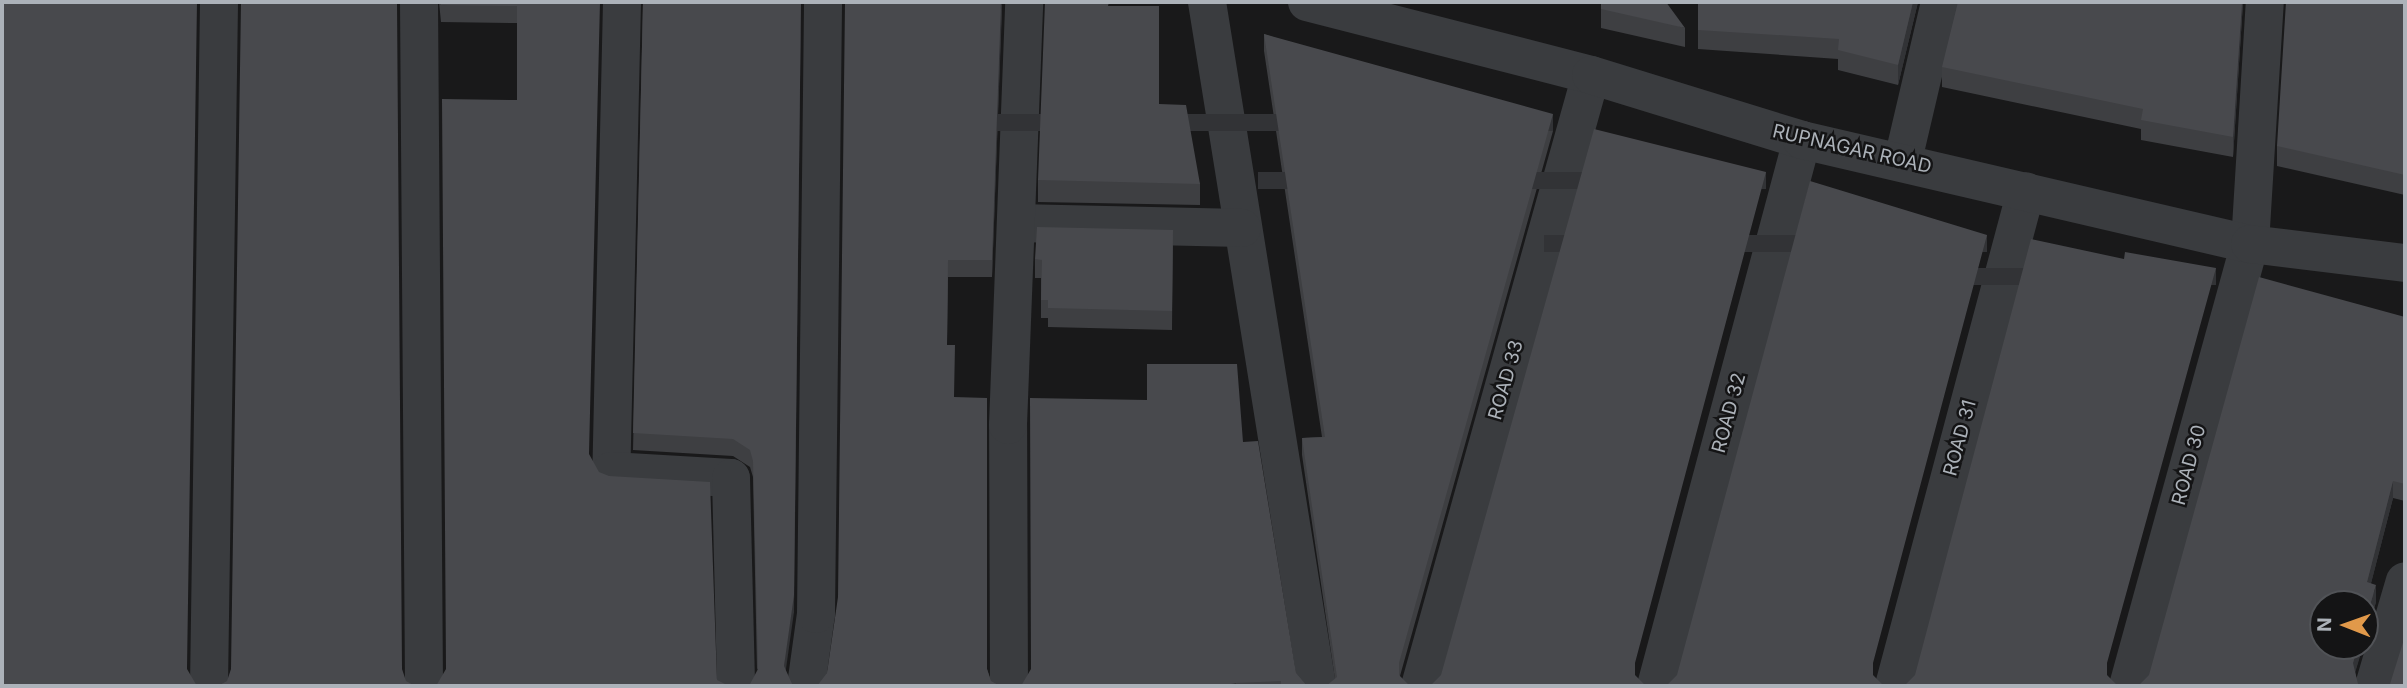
<!DOCTYPE html>
<style>
body{margin:0}
#map{position:relative;width:2407px;height:688px;overflow:hidden;background:#19191a;font-family:Inter,sans-serif}
div>[style]{position:absolute}
.minor>*{height:38px;margin:-19px;padding:0 19px;transform-origin:19px;border-radius:19px;background:#3a3c3f}
.tertiary>*{height:38px;margin:-19px;padding:0 19px;transform-origin:19px;border-radius:19px;background:#3a3c3f}
.wall>*{inset:0;background:#3e3f42}
.shaded-wall>*{inset:0;background:#323336;transform-origin:0 0}
.building>*{inset:0;background:#48494d}
span{translate:-50% -50%;white-space:nowrap;text-align:center;line-height:1.15;-webkit-text-stroke:5px #141415;paint-order:stroke}
.street-label{font-size:19px;color:#acb2b9}
.frame{position:absolute;inset:0;border:4px solid #acb2b9;pointer-events:none}
.north{position:absolute;left:2309px;top:590px;width:70px;height:70px;box-sizing:border-box;background:#141415;border:2px solid #515357;border-radius:50%;rotate:271deg;font-size:19px;font-weight:700;line-height:28px;text-align:center;color:#acb2b9}
.north::after{content:'';display:block;margin:auto;width:24px;height:32px;background:#e1994a;clip-path:polygon(50% 0,100% 100%,50% 72%,0 100%)}
</style>
<div id="map">
<div class="minor">
<div style="left:419px;top:2px;width:684px;rotate:89.58deg"></div>
<div style="left:622px;top:2px;width:469px;rotate:91.3deg"></div>
<div style="left:611px;top:471px;width:120px;rotate:3.3deg"></div>
<div style="left:731px;top:478px;width:208px;rotate:88.6deg"></div>
<div style="left:1207px;top:2px;width:693px;rotate:80.86deg"></div>
<div style="left:1903px;top:160px;width:162px;rotate:-76.8deg"></div>
<div style="left:1017px;top:223px;width:225px;rotate:1.3deg"></div>
<div style="left:209px;top:686px;width:684px;rotate:-89.16deg"></div>
<div style="left:806px;top:686px;width:73px;rotate:-82.1deg"></div>
<div style="left:816px;top:614px;width:612px;rotate:-89.34deg"></div>
<div style="left:1009px;top:686px;width:261px;rotate:-90.2deg"></div>
<div style="left:1008px;top:425px;width:423px;rotate:-87.8deg"></div>
<div style="left:1420px;top:686px;width:634px;rotate:-74.36deg"></div>
<div style="left:1656px;top:686px;width:565px;rotate:-75.03deg"></div>
<div style="left:1894px;top:686px;width:512px;rotate:-75.07deg"></div>
<div style="left:2128px;top:686px;width:459px;rotate:-74.6deg"></div>
<div style="left:2250px;top:244px;width:242px;rotate:-86.5deg"></div>
<div style="left:2374px;top:686px;width:109px;rotate:-73.6deg"></div>
</div>
<div class="tertiary">
<div style="left:1307px;top:2px;width:293px;rotate:14.4deg"></div>
<div style="left:1591px;top:75px;width:221px;rotate:17.1deg"></div>
<div style="left:1802px;top:140px;width:460px;rotate:13.1deg"></div>
<div style="left:2250px;top:244px;width:156px;rotate:7deg"></div>
</div>
<div class="wall">
<div style="clip-path:polygon(439px 2px,600px 2px,446px 669px,517px 100px,517px 23px,441px 22px)"></div>
<div style="clip-path:polygon(643px 2px,794px 612px,757px 670px,753px 477px,750px 467px,733px 456px,633px 450px)"></div>
<div style="clip-path:polygon(1002px 2px,992px 277px,948px 277px,947px 345px,987px 669px,991px 681px,827px 673px)"></div>
<div style="clip-path:polygon(1601px 2px,1685px 28px,1685px 47px,1601px 28px)"></div>
<div style="clip-path:polygon(1698px 2px,1918px 2px,1898px 85px,1838px 70px,1838px 59px,1698px 49px)"></div>
<div style="clip-path:polygon(1958px 2px,2243px 2px,2233px 157px,2141px 140px,2141px 129px,1942px 87px,1942px 67px)"></div>
<div style="clip-path:polygon(2405px 2px,2405px 195px,2277px 166px,2277px 146px)"></div>
<div style="clip-path:polygon(1109px 6px,1200px 184px,1200px 205px,1038px 202px,1038px 180px)"></div>
<div style="clip-path:polygon(1264px 34px,1553px 131px,1400px 676px,1335px 679px,1302px 455px,1302px 438px,1322px 437px,1264px 51px)"></div>
<div style="clip-path:polygon(1173px 230px,1172px 330px,1048px 327px,1048px 318px,1041px 318px,1041px 278px,1035px 278px,1035px 259px)"></div>
<div style="clip-path:polygon(2405px 317px,2405px 501px,2393px 498px,2371px 583px,2376px 602px,2355px 672px,2358px 684px,2149px 675px)"></div>
<div style="clip-path:polygon(1243px 442px,1296px 673px,1307px 686px,1021px 686px)"></div>
</div>
<div class="shaded-wall">
<div style="clip-path:polygon(801px 2px,794px 612px,784px 683px,784px 666px)"></div>
<div style="clip-path:polygon(1001px 2px,1002px 10px,992px 277px,992px 260px)"></div>
<div style="clip-path:polygon(1913px 2px,1918px 2px,1898px 85px,1898px 65px)"></div>
<div style="clip-path:polygon(2242px 2px,2243px 2px,2233px 157px,2233px 137px)"></div>
<div style="left:1553px;top:114px;width:17px;height:570px;rotate:90deg"></div>
<div style="left:1766px;top:172px;width:17px;height:508px;rotate:90deg"></div>
<div style="left:1987px;top:235px;width:17px;height:443px;rotate:90deg"></div>
<div style="left:2216px;top:268px;width:17px;height:410px;rotate:90deg"></div>
<div style="clip-path:polygon(2393px 481px,2393px 498px,2367px 599px,2367px 582px)"></div>
<div style="clip-path:polygon(2376px 585px,2376px 602px,2365px 639px,2365px 622px)"></div>
<div style="clip-path:polygon(2358px 646px,2363px 646px,2353px 680px,2353px 663px)"></div>
<div style="clip-path:polygon(1236px 683px,1236px 686px,1221px 686px)"></div>
</div>
<div class="building">
<div style="clip-path:polygon(2px 2px,197px 2px,187px 669px,197px 686px,2px 686px)"></div>
<div style="clip-path:polygon(241px 2px,397px 2px,402px 669px,406px 681px,415px 686px,218px 686px,227px 681px,231px 669px)"></div>
<div style="clip-path:polygon(441px 2px,600px 2px,589px 454px,599px 472px,609px 476px,710px 482px,717px 680px,729px 686px,436px 686px,446px 669px,442px 99px,517px 100px,517px 6px,441px 5px)"></div>
<div style="clip-path:polygon(643px 2px,801px 2px,794px 595px,784px 666px,793px 686px,749px 686px,758px 669px,753px 461px,750px 450px,733px 439px,633px 433px)"></div>
<div style="clip-path:polygon(845px 2px,1001px 2px,992px 260px,948px 260px,947px 345px,955px 345px,954px 397px,987px 398px,987px 669px,991px 681px,1000px 686px,817px 686px,827px 673px,838px 597px)"></div>
<div style="clip-path:polygon(1045px 2px,1109px 2px,1108px 6px,1159px 6px,1159px 104px,1186px 105px,1200px 184px,1038px 180px)"></div>
<div style="clip-path:polygon(1601px 2px,1666px 2px,1685px 28px,1601px 9px)"></div>
<div style="clip-path:polygon(1698px 2px,1913px 2px,1898px 65px,1838px 50px,1839px 39px,1698px 30px)"></div>
<div style="clip-path:polygon(1958px 2px,2242px 2px,2233px 137px,2141px 120px,2143px 109px,1942px 67px)"></div>
<div style="clip-path:polygon(2286px 2px,2405px 2px,2405px 175px,2277px 146px)"></div>
<div style="clip-path:polygon(1264px 34px,1553px 114px,1399px 663px,1399px 675px,1410px 686px,1326px 686px,1337px 677px,1302px 438px,1325px 437px)"></div>
<div style="clip-path:polygon(1594px 129px,1766px 172px,1635px 663px,1635px 675px,1646px 686px,1430px 686px,1441px 675px)"></div>
<div style="clip-path:polygon(1810px 181px,1987px 235px,1873px 663px,1873px 675px,1884px 686px,1666px 686px,1677px 675px)"></div>
<div style="clip-path:polygon(1037px 227px,1173px 230px,1172px 311px,1048px 308px,1048px 300px,1041px 300px,1042px 260px,1035px 259px)"></div>
<div style="clip-path:polygon(2031px 239px,2124px 259px,2125px 252px,2216px 268px,2107px 663px,2107px 675px,2118px 686px,1904px 686px,1915px 675px)"></div>
<div style="clip-path:polygon(2259px 277px,2405px 317px,2405px 484px,2393px 481px,2367px 582px,2376px 585px,2365px 622px,2365px 604px,2323px 604px,2323px 646px,2358px 646px,2353px 663px,2358px 684px,2362px 686px,2138px 686px,2149px 675px)"></div>
<div style="clip-path:polygon(1147px 364px,1237px 364px,1243px 442px,1258px 441px,1296px 673px,1307px 686px,1281px 686px,1281px 681px,1236px 683px,1221px 686px,1021px 686px,1031px 669px,1030px 398px,1147px 400px)"></div>
<div style="clip-path:polygon(2405px 636px,2405px 686px,2383px 686px,2390px 684px)"></div>
</div>
<div class="street-label">
<span style="left:1852px;top:149px;rotate:13deg">RUPNAGAR ROAD</span>
<span style="left:1506px;top:380px;rotate:-74deg">ROAD 33</span>
<span style="left:1729px;top:413px;rotate:-75deg">ROAD 32</span>
<span style="left:1960px;top:438px;rotate:-75deg">ROAD 31</span>
<span style="left:2189px;top:465px;rotate:-75deg">ROAD 30</span>
</div>
<div class="frame"></div>
<div class="north">N</div>
</div>
